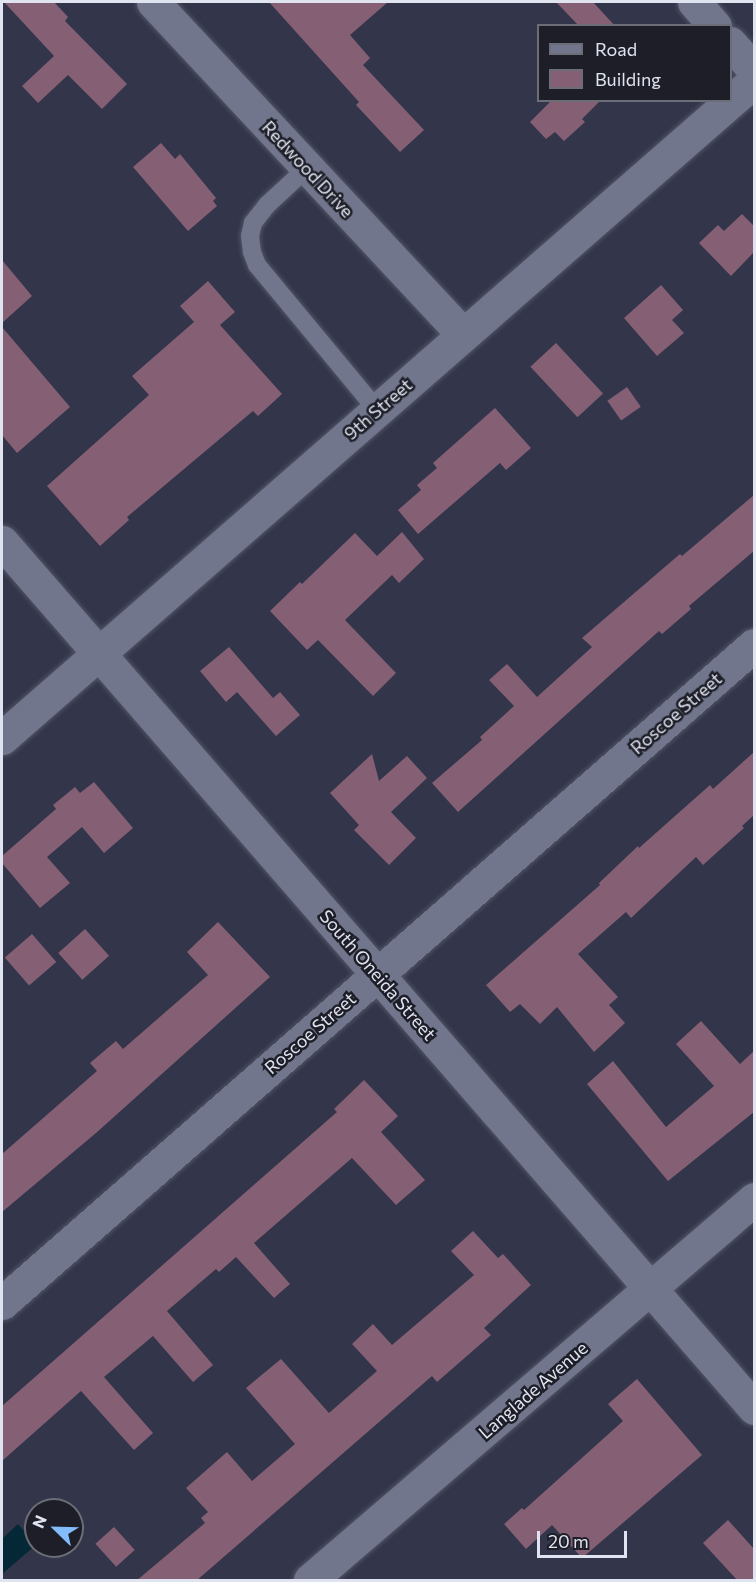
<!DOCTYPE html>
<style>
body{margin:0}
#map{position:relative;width:756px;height:1582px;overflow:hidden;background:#33364a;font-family:Commissioner,sans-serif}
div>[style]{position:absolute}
.water>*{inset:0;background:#042835}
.building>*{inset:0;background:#855f74;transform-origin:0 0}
.roads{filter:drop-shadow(0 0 2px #525466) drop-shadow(0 0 2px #525466)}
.lane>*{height:18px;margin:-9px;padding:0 9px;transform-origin:9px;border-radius:9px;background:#71768c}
.street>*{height:33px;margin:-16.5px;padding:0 16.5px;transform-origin:16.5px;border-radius:16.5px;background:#71768c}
.secondary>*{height:33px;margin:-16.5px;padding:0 16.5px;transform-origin:16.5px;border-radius:16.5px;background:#71768c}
span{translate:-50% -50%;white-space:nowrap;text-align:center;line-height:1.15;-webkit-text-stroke:5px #1d1e27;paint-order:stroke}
.street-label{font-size:18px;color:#e0e3f0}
.frame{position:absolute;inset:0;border:3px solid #e0e3f0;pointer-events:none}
.legend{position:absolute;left:537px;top:24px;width:195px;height:78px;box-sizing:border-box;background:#1d1e27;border:2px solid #6b6d77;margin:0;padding:8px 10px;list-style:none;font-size:18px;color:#e0e3f0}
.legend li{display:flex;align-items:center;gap:12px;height:30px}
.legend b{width:30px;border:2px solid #6b6d77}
.north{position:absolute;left:24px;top:1498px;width:60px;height:60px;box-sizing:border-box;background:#1d1e27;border:2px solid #6b6d77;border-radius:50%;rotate:293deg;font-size:16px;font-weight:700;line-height:24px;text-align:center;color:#e0e3f0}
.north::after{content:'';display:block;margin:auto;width:21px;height:27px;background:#82bcfa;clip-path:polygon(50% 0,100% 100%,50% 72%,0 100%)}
.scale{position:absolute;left:537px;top:1531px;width:90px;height:27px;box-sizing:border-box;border:3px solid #e0e3f0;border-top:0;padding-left:8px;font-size:18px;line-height:21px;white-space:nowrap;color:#e0e3f0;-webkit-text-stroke:4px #1d1e27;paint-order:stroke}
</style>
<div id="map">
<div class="water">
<div style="clip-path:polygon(18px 1524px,36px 1545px,2px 1574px,2px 1539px)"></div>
</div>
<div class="building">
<div style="clip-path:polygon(4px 2px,54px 2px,68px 17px,65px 21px,127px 84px,102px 109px,68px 75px,38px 103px,22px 86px,54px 56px)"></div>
<div style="clip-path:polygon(269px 2px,388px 2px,350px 35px,370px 58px,363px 65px,424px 130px,400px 152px,356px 105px,359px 102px)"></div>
<div style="clip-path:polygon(556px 2px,593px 2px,615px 26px,579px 26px)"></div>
<div style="clip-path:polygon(552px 100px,601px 100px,582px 119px,585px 122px,564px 141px,555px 132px,546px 139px,530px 122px)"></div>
<div style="clip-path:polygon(161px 143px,175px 159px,180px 154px,216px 198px,213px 201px,217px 206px,188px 231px,133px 167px)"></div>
<div style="clip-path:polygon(742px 214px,754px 226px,754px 252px,731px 276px,699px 243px,718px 225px,724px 231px)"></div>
<div style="clip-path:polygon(2px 260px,32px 296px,2px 323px)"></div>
<div style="clip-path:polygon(208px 281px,235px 312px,220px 325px,282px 394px,258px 416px,253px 411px,127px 517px,129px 520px,100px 546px,47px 486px,149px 395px,132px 376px,194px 322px,180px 306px)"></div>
<div style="clip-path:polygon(661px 285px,683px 310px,672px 320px,684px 333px,657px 356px,624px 318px)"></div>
<div style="clip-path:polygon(2px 327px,70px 407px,17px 453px,2px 435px)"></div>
<div style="left:556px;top:343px;width:69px;height:35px;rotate:47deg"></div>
<div style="left:627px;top:387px;width:24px;height:24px;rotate:55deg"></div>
<div style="clip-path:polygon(495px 408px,531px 448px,506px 470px,500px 463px,418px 534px,398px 510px,421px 490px,417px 485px,437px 468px,433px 463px)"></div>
<div style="clip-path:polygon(754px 495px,754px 551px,689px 606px,691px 609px,662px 634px,659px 631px,458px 812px,432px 783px,482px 740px,480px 737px,514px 706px,489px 680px,507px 664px,537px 697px,592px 647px,582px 638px,680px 554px,682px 556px)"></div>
<div style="clip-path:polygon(402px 532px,424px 559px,399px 583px,392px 575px,345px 620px,396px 673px,373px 696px,318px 640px,307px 650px,270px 611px,300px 582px,302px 584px,355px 533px,377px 556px)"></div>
<div style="clip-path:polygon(229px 647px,273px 698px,280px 692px,300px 715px,276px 736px,237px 692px,226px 702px,200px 671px)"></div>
<div style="clip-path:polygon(754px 752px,754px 815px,742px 826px,744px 828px,703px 865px,696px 857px,631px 918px,626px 912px,578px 954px,618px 997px,609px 1005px,625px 1023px,594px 1052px,557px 1007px,540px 1024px,520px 1004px,510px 1012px,486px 985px,600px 885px,599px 883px,638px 846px,639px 848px,710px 785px,713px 789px)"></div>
<div style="clip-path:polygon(372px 754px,379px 781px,407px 756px,427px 778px,391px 812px,416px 838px,389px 865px,354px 830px,359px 825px,330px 793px)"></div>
<div style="clip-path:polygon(94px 782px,133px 828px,104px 853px,82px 827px,47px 857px,70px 883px,40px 908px,2px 863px,2px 856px,56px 809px,53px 805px,75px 787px,80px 793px)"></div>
<div style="clip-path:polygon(218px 922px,270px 977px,96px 1133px,2px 1212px,2px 1154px,97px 1071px,90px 1063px,116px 1041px,123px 1049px,208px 975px,187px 952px)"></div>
<div style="left:85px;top:929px;width:36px;height:36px;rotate:48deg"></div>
<div style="left:32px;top:934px;width:37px;height:36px;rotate:49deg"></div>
<div style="clip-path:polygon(701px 1021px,740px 1064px,754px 1051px,754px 1112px,668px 1181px,587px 1084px,613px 1061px,666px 1127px,714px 1086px,676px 1044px)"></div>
<div style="clip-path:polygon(364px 1080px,398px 1116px,381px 1132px,425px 1180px,396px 1205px,352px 1158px,254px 1243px,290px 1284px,274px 1298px,236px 1257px,219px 1272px,216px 1269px,167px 1311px,213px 1365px,193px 1382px,153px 1336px,104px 1377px,153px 1433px,134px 1450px,81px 1391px,2px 1461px,2px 1406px,337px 1112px,334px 1109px)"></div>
<div style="clip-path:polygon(473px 1231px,498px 1258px,503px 1254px,531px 1285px,484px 1328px,491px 1335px,437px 1382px,432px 1376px,196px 1581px,136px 1581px,205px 1523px,201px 1518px,208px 1512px,186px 1488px,227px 1452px,252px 1481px,295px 1444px,246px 1388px,281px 1359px,329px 1413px,377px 1371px,352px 1344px,373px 1324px,392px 1345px,474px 1275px,451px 1251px)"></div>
<div style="clip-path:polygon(637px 1379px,702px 1455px,582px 1558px,552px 1525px,526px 1549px,504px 1524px,522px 1508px,524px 1510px,623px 1421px,608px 1404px)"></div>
<div style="clip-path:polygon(728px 1520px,754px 1549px,754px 1581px,738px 1581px,703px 1543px)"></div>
<div style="left:114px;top:1527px;width:31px;height:25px;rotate:48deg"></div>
</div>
<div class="roads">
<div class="lane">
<div style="left:307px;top:168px;width:54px;rotate:137.2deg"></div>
<div style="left:267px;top:205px;width:23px;rotate:128deg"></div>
<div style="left:253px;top:223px;width:13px;rotate:103deg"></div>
<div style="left:250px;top:236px;width:16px;rotate:83deg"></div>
<div style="left:252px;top:252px;width:14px;rotate:69deg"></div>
<div style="left:257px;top:265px;width:188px;rotate:50.4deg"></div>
</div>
<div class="street">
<div style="left:153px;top:2px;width:455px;rotate:47deg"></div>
<div style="left:694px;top:2px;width:32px;rotate:49deg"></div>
<div style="left:730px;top:43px;width:36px;rotate:48deg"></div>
<div style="left:2px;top:1303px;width:999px;rotate:-41.19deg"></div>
<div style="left:310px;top:1580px;width:585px;rotate:-40.63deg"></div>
</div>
<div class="secondary">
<div style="left:2px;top:542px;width:1147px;rotate:49.03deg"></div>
<div style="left:2px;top:738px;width:999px;rotate:-41.14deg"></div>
</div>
</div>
<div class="street-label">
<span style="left:308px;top:169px;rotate:47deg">Redwood Drive</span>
<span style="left:378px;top:409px;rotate:-41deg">9th Street</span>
<span style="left:676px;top:713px;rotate:-41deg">Roscoe Street</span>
<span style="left:378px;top:975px;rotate:49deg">South Oneida Street</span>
<span style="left:310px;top:1033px;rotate:-41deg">Roscoe Street</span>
<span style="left:533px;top:1390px;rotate:-41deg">Langlade Avenue</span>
</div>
<div class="frame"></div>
<ul class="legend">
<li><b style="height:8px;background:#71768c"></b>Road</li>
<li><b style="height:16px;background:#855f74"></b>Building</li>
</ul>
<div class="north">N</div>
<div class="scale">20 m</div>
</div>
